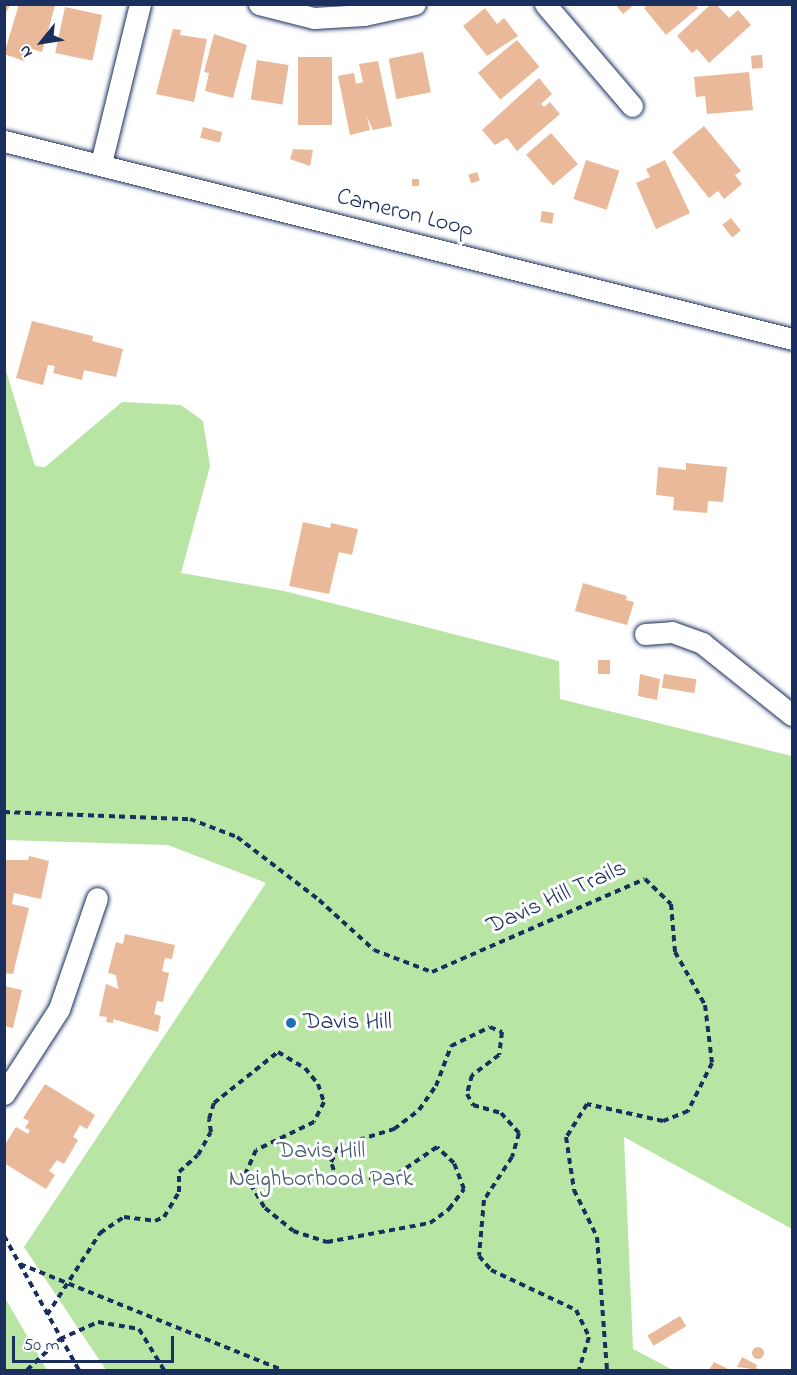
<!DOCTYPE html>
<style>
body{margin:0}
#map{position:relative;width:797px;height:1375px;overflow:hidden;background:#fff;font-family:"Indie Flower",sans-serif}
div>[style]{position:absolute}
.green>*{inset:0;background:#b8e5a3}
.building>*{inset:0;background:#e9b999;transform-origin:0 0}
.round{border-radius:50%}
.path>*{height:4px;margin-top:-2px;transform-origin:0;background:repeating-linear-gradient(90deg,#1b2f5e 0 6px,transparent 0 10.5px)}
.roads{filter:drop-shadow(0 0 2px #1b2f5e) drop-shadow(0 0 2px #1b2f5e)}
.minor>*{height:21px;margin:-10.5px;padding:0 10.5px;transform-origin:10.5px;border-radius:10.5px;background:#fff}
.dots>*{width:16px;height:16px;translate:-50% -50%;box-sizing:border-box;border:3px solid #fff;border-radius:50%}
span{translate:-50% -50%;white-space:nowrap;text-align:center;line-height:1.15;-webkit-text-stroke:6px #fff;paint-order:stroke}
.street-label{font-size:24px;color:#1b2f5e}
.poi-label{font-size:24px;color:#1b2f5e}
.left{translate:0 -50%;text-align:left}
.park-label{font-size:24px;color:#425c6f}
.frame{position:absolute;inset:0;border:6px solid #1b2f5e;pointer-events:none}
.north{position:absolute;left:12px;top:12px;width:60px;height:60px;-webkit-text-stroke:4px #fff;paint-order:stroke;rotate:240deg;font-size:16px;font-weight:700;line-height:24px;text-align:center;color:#1b2f5e}
.north::after{content:'';display:block;margin:auto;width:21px;height:27px;background:#1b2f5e;clip-path:polygon(50% 0,100% 100%,50% 72%,0 100%)}
.scale{position:absolute;left:12px;top:1336px;width:162px;height:27px;box-sizing:border-box;border:3px solid #1b2f5e;border-top:0;padding-left:8px;font-size:18px;line-height:21px;white-space:nowrap;color:#1b2f5e;-webkit-text-stroke:4px #fff;paint-order:stroke}
</style>
<div id="map">
<div class="green">
<div style="clip-path:polygon(4px 364px,35px 466px,45px 467px,122px 402px,181px 405px,203px 421px,210px 466px,181px 573px,284px 591px,559px 661px,560px 699px,792px 756px,792px 1229px,624px 1137px,633px 1349px,673px 1370px,106px 1370px,24px 1247px,266px 883px,168px 845px,5px 840px)"></div>
<div style="clip-path:polygon(5px 1298px,47px 1370px,5px 1370px)"></div>
</div>
<div class="building">
<div style="clip-path:polygon(4px 4px,10px 5px,4px 17px)"></div>
<div style="clip-path:polygon(19px 4px,55px 6px,42px 52px,29px 48px,24px 61px,4px 54px)"></div>
<div style="clip-path:polygon(615px 4px,635px 4px,623px 14px)"></div>
<div style="clip-path:polygon(648px 4px,695px 4px,698px 8px,666px 35px,644px 8px)"></div>
<div style="clip-path:polygon(711px 4px,716px 4px,729px 18px,738px 10px,751px 25px,709px 63px,697px 49px,692px 53px,677px 36px)"></div>
<div style="left:65px;top:7px;width:38px;height:47px;rotate:12deg"></div>
<div style="clip-path:polygon(485px 8px,497px 24px,504px 18px,518px 36px,487px 56px,463px 26px)"></div>
<div style="clip-path:polygon(173px 29px,181px 30px,180px 35px,207px 39px,194px 102px,156px 94px)"></div>
<div style="clip-path:polygon(214px 34px,247px 45px,233px 98px,205px 91px,209px 73px,204px 72px)"></div>
<div style="left:517px;top:40px;width:35px;height:51px;rotate:50deg"></div>
<div style="left:423px;top:52px;width:41px;height:35px;rotate:79deg"></div>
<div style="left:762px;top:55px;width:13px;height:11px;rotate:86deg"></div>
<div style="left:298px;top:57px;width:34px;height:68px"></div>
<div style="left:257px;top:60px;width:32px;height:40px;rotate:9deg"></div>
<div style="clip-path:polygon(378px 61px,392px 126px,373px 130px,367px 117px,370px 130px,350px 135px,338px 76px,354px 73px,356px 84px,363px 82px,359px 64px)"></div>
<div style="clip-path:polygon(749px 72px,753px 110px,707px 114px,705px 96px,696px 97px,694px 77px)"></div>
<div style="clip-path:polygon(539px 78px,552px 94px,541px 104px,544px 107px,550px 102px,560px 114px,517px 151px,507px 138px,495px 145px,482px 130px)"></div>
<div style="clip-path:polygon(704px 126px,741px 171px,735px 175px,742px 184px,724px 199px,718px 191px,709px 198px,672px 152px)"></div>
<div style="left:203px;top:127px;width:20px;height:11px;rotate:15deg"></div>
<div style="left:551px;top:133px;width:41px;height:33px;rotate:49deg"></div>
<div style="clip-path:polygon(293px 149px,313px 150px,310px 166px,290px 159px)"></div>
<div style="left:586px;top:160px;width:35px;height:41px;rotate:18deg"></div>
<div style="clip-path:polygon(665px 160px,690px 213px,656px 229px,636px 183px,650px 177px,646px 169px)"></div>
<div style="left:477px;top:172px;width:9px;height:9px;rotate:72deg"></div>
<div style="left:412px;top:179px;width:7px;height:7px"></div>
<div style="left:542px;top:211px;width:12px;height:11px;rotate:9deg"></div>
<div style="left:731px;top:218px;width:16px;height:11px;rotate:52deg"></div>
<div style="clip-path:polygon(32px 321px,93px 336px,92px 341px,123px 349px,116px 377px,84px 370px,82px 380px,53px 373px,55px 366px,48px 365px,43px 385px,16px 378px)"></div>
<div style="clip-path:polygon(686px 463px,727px 467px,723px 502px,708px 501px,707px 513px,673px 510px,674px 497px,656px 495px,658px 467px,686px 470px)"></div>
<div style="clip-path:polygon(303px 522px,330px 528px,331px 523px,358px 529px,352px 555px,339px 552px,329px 594px,289px 586px)"></div>
<div style="clip-path:polygon(583px 583px,627px 596px,626px 600px,634px 602px,627px 625px,575px 611px)"></div>
<div style="left:598px;top:660px;width:12px;height:14px"></div>
<div style="clip-path:polygon(640px 674px,660px 679px,657px 700px,638px 696px)"></div>
<div style="left:664px;top:674px;width:33px;height:14px;rotate:9deg"></div>
<div style="clip-path:polygon(29px 856px,49px 861px,41px 899px,14px 893px,12px 904px,29px 908px,13px 974px,4px 973px,4px 860px,28px 860px)"></div>
<div style="clip-path:polygon(125px 934px,175px 945px,172px 959px,165px 958px,162px 971px,169px 973px,163px 1002px,157px 1001px,154px 1014px,161px 1016px,158px 1032px,113px 1019px,113px 1023px,106px 1022px,107px 1017px,99px 1016px,106px 984px,118px 989px,116px 975px,108px 973px,116px 942px,123px 944px)"></div>
<div style="clip-path:polygon(4px 986px,22px 990px,13px 1028px,4px 1026px)"></div>
<div style="clip-path:polygon(45px 1084px,95px 1115px,87px 1129px,80px 1125px,73px 1137px,78px 1140px,64px 1164px,57px 1160px,49px 1171px,55px 1175px,46px 1189px,4px 1163px,4px 1146px,16px 1127px,28px 1134px,30px 1130px,25px 1128px,29px 1121px,23px 1118px)"></div>
<div style="left:680px;top:1316px;width:12px;height:38px;rotate:59deg"></div>
<div class="round" style="left:752px;top:1347px;width:12px;height:12px"></div>
<div style="clip-path:polygon(742px 1357px,757px 1365px,756px 1368px,760px 1370px,737px 1367px)"></div>
<div style="clip-path:polygon(714px 1362px,730px 1370px,709px 1370px)"></div>
</div>
<div class="path">
<div style="left:4px;top:812px;width:186px;rotate:2.2deg"></div>
<div style="left:190px;top:819px;width:50px;rotate:21deg"></div>
<div style="left:237px;top:837px;width:103px;rotate:37.5deg"></div>
<div style="left:319px;top:900px;width:74px;rotate:42.3deg"></div>
<div style="left:374px;top:950px;width:62px;rotate:20.8deg"></div>
<div style="left:432px;top:972px;width:232px;rotate:-23.6deg"></div>
<div style="left:645px;top:879px;width:36px;rotate:44deg"></div>
<div style="left:671px;top:904px;width:48px;rotate:85.2deg"></div>
<div style="left:675px;top:952px;width:61px;rotate:60.5deg"></div>
<div style="left:705px;top:1005px;width:58px;rotate:83.1deg"></div>
<div style="left:712px;top:1063px;width:54px;rotate:116.6deg"></div>
<div style="left:688px;top:1111px;width:27px;rotate:158deg"></div>
<div style="left:663px;top:1121px;width:78px;rotate:-167.4deg"></div>
<div style="left:587px;top:1104px;width:39px;rotate:122deg"></div>
<div style="left:566px;top:1137px;width:54px;rotate:81.4deg"></div>
<div style="left:574px;top:1190px;width:52px;rotate:63.9deg"></div>
<div style="left:597px;top:1237px;width:133px;rotate:85.7deg"></div>
<div style="left:4px;top:1236px;width:154px;rotate:60.8deg"></div>
<div style="left:20px;top:1264px;width:284px;rotate:22deg"></div>
<div style="left:47px;top:1315px;width:98px;rotate:-57.1deg"></div>
<div style="left:100px;top:1233px;width:29px;rotate:-34deg"></div>
<div style="left:124px;top:1217px;width:31px;rotate:7deg"></div>
<div style="left:155px;top:1221px;width:10px;rotate:-24deg"></div>
<div style="left:164px;top:1217px;width:29px;rotate:-59deg"></div>
<div style="left:179px;top:1192px;width:20px;rotate:-90deg"></div>
<div style="left:179px;top:1172px;width:25px;rotate:-42deg"></div>
<div style="left:198px;top:1155px;width:26px;rotate:-61deg"></div>
<div style="left:211px;top:1132px;width:13px;rotate:-99deg"></div>
<div style="left:209px;top:1119px;width:17px;rotate:-73deg"></div>
<div style="left:214px;top:1103px;width:82px;rotate:-38.6deg"></div>
<div style="left:278px;top:1052px;width:31px;rotate:31deg"></div>
<div style="left:305px;top:1068px;width:21px;rotate:51deg"></div>
<div style="left:318px;top:1084px;width:19px;rotate:72deg"></div>
<div style="left:324px;top:1102px;width:22px;rotate:117deg"></div>
<div style="left:314px;top:1122px;width:64px;rotate:154.2deg"></div>
<div style="left:256px;top:1150px;width:27px;rotate:114deg"></div>
<div style="left:245px;top:1175px;width:39px;rotate:59deg"></div>
<div style="left:265px;top:1208px;width:36px;rotate:39deg"></div>
<div style="left:293px;top:1231px;width:36px;rotate:18deg"></div>
<div style="left:327px;top:1242px;width:105px;rotate:-10.5deg"></div>
<div style="left:430px;top:1223px;width:24px;rotate:-36deg"></div>
<div style="left:449px;top:1209px;width:25px;rotate:-53deg"></div>
<div style="left:464px;top:1189px;width:28px;rotate:-111deg"></div>
<div style="left:454px;top:1163px;width:23px;rotate:-137deg"></div>
<div style="left:437px;top:1147px;width:50px;rotate:145.7deg"></div>
<div style="left:396px;top:1175px;width:35px;rotate:170deg"></div>
<div style="left:362px;top:1181px;width:25px;rotate:-178deg"></div>
<div style="left:337px;top:1180px;width:19px;rotate:-108deg"></div>
<div style="left:331px;top:1162px;width:18px;rotate:-63deg"></div>
<div style="left:339px;top:1146px;width:58px;rotate:-17.2deg"></div>
<div style="left:394px;top:1129px;width:31px;rotate:-37deg"></div>
<div style="left:419px;top:1110px;width:29px;rotate:-55deg"></div>
<div style="left:436px;top:1086px;width:43px;rotate:-69.4deg"></div>
<div style="left:451px;top:1046px;width:43px;rotate:-26deg"></div>
<div style="left:490px;top:1027px;width:13px;rotate:23deg"></div>
<div style="left:502px;top:1032px;width:23px;rotate:97deg"></div>
<div style="left:499px;top:1055px;width:34px;rotate:143deg"></div>
<div style="left:472px;top:1075px;width:20px;rotate:105deg"></div>
<div style="left:467px;top:1094px;width:13px;rotate:61deg"></div>
<div style="left:473px;top:1105px;width:29px;rotate:16deg"></div>
<div style="left:501px;top:1113px;width:27px;rotate:48deg"></div>
<div style="left:519px;top:1133px;width:25px;rotate:106deg"></div>
<div style="left:512px;top:1157px;width:51px;rotate:123.1deg"></div>
<div style="left:484px;top:1200px;width:56px;rotate:95.1deg"></div>
<div style="left:479px;top:1256px;width:18px;rotate:49deg"></div>
<div style="left:491px;top:1270px;width:94px;rotate:25.2deg"></div>
<div style="left:576px;top:1310px;width:30px;rotate:64deg"></div>
<div style="left:589px;top:1337px;width:34px;rotate:107deg"></div>
<div style="left:27px;top:1370px;width:45px;rotate:-43.2deg"></div>
<div style="left:60px;top:1339px;width:42px;rotate:-24.1deg"></div>
<div style="left:98px;top:1322px;width:42px;rotate:9.7deg"></div>
<div style="left:139px;top:1329px;width:48px;rotate:58.6deg"></div>
</div>
<div class="roads">
<div class="minor">
<div style="left:259px;top:4px;width:57px;rotate:14.3deg"></div>
<div style="left:314px;top:18px;width:50px;rotate:-3.4deg"></div>
<div style="left:364px;top:15px;width:52px;rotate:-12.2deg"></div>
<div style="left:545px;top:4px;width:134px;rotate:49.5deg"></div>
<div style="left:4px;top:141px;width:812px;rotate:14.1deg"></div>
<div style="left:101px;top:163px;width:164px;rotate:-76.2deg"></div>
<div style="left:645px;top:634px;width:27px;rotate:-4deg"></div>
<div style="left:672px;top:632px;width:32px;rotate:20deg"></div>
<div style="left:702px;top:643px;width:115px;rotate:38.7deg"></div>
<div style="left:4px;top:1094px;width:101px;rotate:-57.1deg"></div>
<div style="left:59px;top:1009px;width:117px;rotate:-71.1deg"></div>
</div>
</div>
<div class="dots">
<div style="left:291px;top:1023px;background:#1f6fb2"></div>
</div>
<div class="street-label">
<span style="left:405px;top:214px;rotate:14deg">Cameron Loop</span>
<span style="left:557px;top:898px;rotate:-24deg">Davis Hill Trails</span>
</div>
<div class="poi-label">
<span class="left" style="left:303px;top:1023px">Davis Hill</span>
</div>
<div class="park-label">
<span style="left:321px;top:1166px">Davis Hill<br>Neighborhood Park</span>
</div>
<div class="frame"></div>
<div class="north">N</div>
<div class="scale">50 m</div>
</div>
